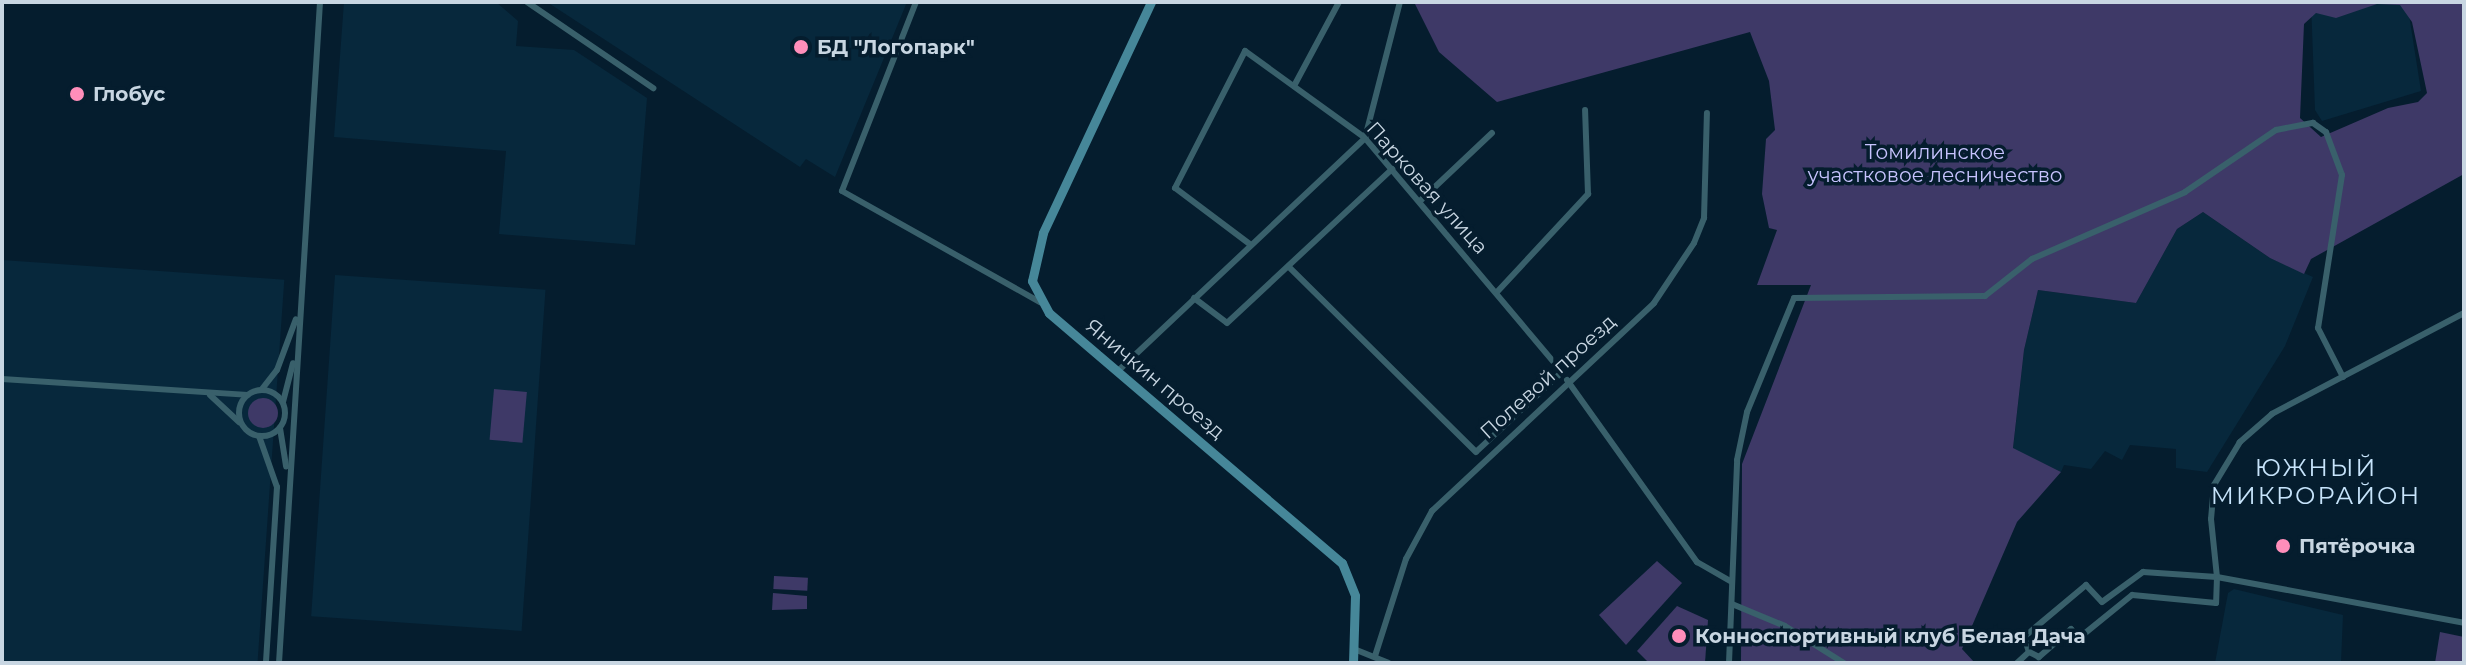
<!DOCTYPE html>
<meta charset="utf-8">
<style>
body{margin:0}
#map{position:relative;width:2466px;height:665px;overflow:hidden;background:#051d2e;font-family:Montserrat,sans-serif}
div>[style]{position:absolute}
.built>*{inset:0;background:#07283c;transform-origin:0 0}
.green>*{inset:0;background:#3e3967;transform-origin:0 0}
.round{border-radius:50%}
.street>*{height:6px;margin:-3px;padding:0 3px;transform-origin:3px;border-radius:3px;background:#39606b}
.street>.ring{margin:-3px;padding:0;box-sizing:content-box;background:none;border:6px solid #39606b;border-radius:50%}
.secondary>*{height:9px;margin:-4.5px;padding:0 4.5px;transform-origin:4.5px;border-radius:4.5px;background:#468799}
.dots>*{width:22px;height:22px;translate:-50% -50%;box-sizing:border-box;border:4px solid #051d2e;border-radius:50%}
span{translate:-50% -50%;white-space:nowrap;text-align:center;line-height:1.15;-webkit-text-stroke:7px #051d2e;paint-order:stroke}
.poi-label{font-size:20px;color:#c8d6e2;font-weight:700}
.left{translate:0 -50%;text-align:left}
.park-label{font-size:20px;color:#c7c3fe}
.street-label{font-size:20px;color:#c8d6e2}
.quarter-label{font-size:24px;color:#c7e4fb;letter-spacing:2px}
.frame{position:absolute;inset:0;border:4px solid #c8d6e2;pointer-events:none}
</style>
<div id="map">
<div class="built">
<div style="clip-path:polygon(344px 2px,496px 2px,518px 21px,516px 46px,574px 50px,647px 98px,635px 245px,499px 234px,506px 151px,334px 137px)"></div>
<div style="clip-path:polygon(547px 2px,907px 2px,835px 177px,806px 159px,800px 167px)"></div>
<div style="clip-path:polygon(2311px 2px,2407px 2px,2421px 91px,2322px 121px,2315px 110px)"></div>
<div style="clip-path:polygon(2203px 212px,2270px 258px,2313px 277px,2285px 346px,2207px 472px,2176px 468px,2176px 449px,2130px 445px,2122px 460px,2105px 451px,2091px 469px,2064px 465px,2061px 472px,2013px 449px,2024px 350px,2038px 290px,2136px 303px,2177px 229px)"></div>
<div style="left:2px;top:260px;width:283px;height:403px;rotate:4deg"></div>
<div style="left:335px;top:275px;width:211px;height:342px;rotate:4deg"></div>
<div style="clip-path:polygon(2234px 589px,2343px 615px,2341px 663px,2215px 663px,2228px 593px)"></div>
</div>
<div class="green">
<div style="clip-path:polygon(evenodd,1414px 2px,2464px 2px,2464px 174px,2311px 259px,2304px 274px,2270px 258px,2203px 212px,2177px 229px,2136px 303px,2038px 290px,2024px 350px,2013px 448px,2061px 472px,2017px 522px,1962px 649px,1975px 663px,1741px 663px,1742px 464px,1811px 285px,1757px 285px,1777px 230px,1769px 228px,1762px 194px,1766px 139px,1775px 130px,1769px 81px,1750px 32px,1497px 102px,1439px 52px,1414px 2px,2377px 4px,2400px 5px,2412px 22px,2427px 93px,2418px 102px,2388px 108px,2321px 137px,2300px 118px,2304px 24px,2316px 13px,2336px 18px,2377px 4px)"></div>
<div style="left:494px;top:389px;width:33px;height:51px;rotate:5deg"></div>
<div class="round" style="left:248px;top:398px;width:30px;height:30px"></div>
<div style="clip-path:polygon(1657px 561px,1682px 583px,1626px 645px,1599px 615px)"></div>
<div style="left:774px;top:576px;width:34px;height:13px;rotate:3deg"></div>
<div style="clip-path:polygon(773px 593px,807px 596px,807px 609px,772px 610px)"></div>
<div style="clip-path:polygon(1677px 606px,1708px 620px,1705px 663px,1649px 663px,1637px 651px)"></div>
<div style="clip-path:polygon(2440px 632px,2464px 637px,2464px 663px,2435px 663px)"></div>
</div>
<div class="street">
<div style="left:527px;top:2px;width:153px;rotate:34.3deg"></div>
<div style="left:916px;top:2px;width:203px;rotate:111.4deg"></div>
<div style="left:842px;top:191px;width:227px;rotate:29.3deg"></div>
<div style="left:1294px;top:86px;width:95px;rotate:-61.8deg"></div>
<div style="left:1420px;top:201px;width:99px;rotate:-43.4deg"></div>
<div style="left:1251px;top:245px;width:95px;rotate:-143.1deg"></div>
<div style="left:1175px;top:188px;width:154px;rotate:-62.9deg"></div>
<div style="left:1245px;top:51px;width:148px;rotate:35.9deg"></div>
<div style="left:1365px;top:138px;width:306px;rotate:49.9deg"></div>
<div style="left:1562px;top:372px;width:117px;rotate:137.1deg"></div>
<div style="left:1476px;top:452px;width:264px;rotate:-135.3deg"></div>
<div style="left:1497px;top:292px;width:134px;rotate:-47.1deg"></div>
<div style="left:1588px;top:194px;width:84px;rotate:-92deg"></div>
<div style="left:1194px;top:298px;width:41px;rotate:37.1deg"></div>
<div style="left:1227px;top:323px;width:226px;rotate:-43deg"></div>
<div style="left:2464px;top:313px;width:217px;rotate:152.3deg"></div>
<div style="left:2272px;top:414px;width:43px;rotate:138.8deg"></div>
<div style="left:2240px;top:442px;width:50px;rotate:121.2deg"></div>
<div style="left:2214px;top:485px;width:34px;rotate:95deg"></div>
<div style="left:2211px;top:519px;width:58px;rotate:84.1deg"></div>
<div style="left:2217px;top:577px;width:26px;rotate:92deg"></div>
<div style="left:2216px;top:603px;width:84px;rotate:-174.6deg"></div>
<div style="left:2132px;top:595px;width:68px;rotate:140.9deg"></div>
<div style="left:2079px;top:638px;width:12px;rotate:-132deg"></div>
<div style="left:2071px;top:629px;width:43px;rotate:138.8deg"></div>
<div style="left:2039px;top:657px;width:11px;rotate:-153deg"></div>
<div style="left:2029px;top:652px;width:16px;rotate:-108deg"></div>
<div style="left:2024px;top:637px;width:81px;rotate:-40deg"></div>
<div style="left:2086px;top:585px;width:23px;rotate:47deg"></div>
<div style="left:2102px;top:602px;width:51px;rotate:-36.2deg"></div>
<div style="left:2143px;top:572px;width:74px;rotate:3.9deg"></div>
<div style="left:2217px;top:577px;width:251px;rotate:10.5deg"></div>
<div style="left:1119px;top:370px;width:338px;rotate:-43.3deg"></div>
<div style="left:1365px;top:138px;width:140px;rotate:-75.6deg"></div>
<div style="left:2px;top:379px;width:246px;rotate:3.7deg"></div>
<div style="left:1567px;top:380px;width:224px;rotate:54.5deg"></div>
<div style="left:1697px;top:562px;width:40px;rotate:29.7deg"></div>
<div style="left:262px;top:389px;width:24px;rotate:-52deg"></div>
<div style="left:277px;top:370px;width:54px;rotate:-69.6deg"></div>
<div class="ring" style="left:239px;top:390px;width:40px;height:40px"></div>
<div style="left:210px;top:395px;width:40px;rotate:43deg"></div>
<div style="left:283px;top:402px;width:40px;rotate:-75.6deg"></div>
<div style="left:280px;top:428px;width:39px;rotate:81deg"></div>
<div style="left:259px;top:436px;width:54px;rotate:70.6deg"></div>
<div style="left:277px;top:487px;width:176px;rotate:93.6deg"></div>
<div style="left:1732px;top:604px;width:57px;rotate:22.5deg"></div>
<div style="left:1785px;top:626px;width:70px;rotate:32.1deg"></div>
<div style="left:1354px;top:649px;width:37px;rotate:22deg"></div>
<div style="left:1375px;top:656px;width:102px;rotate:-72.3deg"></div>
<div style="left:1406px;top:559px;width:55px;rotate:-61.6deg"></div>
<div style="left:1432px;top:511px;width:304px;rotate:-43.1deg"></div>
<div style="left:1654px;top:303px;width:72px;rotate:-56.3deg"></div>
<div style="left:1694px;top:243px;width:27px;rotate:-68deg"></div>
<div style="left:1704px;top:218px;width:105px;rotate:-88.4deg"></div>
<div style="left:279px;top:663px;width:662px;rotate:-86.45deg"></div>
<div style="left:1729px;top:663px;width:203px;rotate:-87.7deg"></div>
<div style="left:1737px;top:460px;width:49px;rotate:-78.2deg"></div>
<div style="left:1747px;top:412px;width:123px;rotate:-67.6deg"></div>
<div style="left:1794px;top:298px;width:191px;rotate:-0.6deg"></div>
<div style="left:1985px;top:296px;width:60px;rotate:-38.2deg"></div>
<div style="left:2032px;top:259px;width:167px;rotate:-23.6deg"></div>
<div style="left:2185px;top:192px;width:110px;rotate:-34.3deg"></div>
<div style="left:2276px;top:130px;width:38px;rotate:-11deg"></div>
<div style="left:2313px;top:123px;width:16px;rotate:35deg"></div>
<div style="left:2326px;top:132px;width:46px;rotate:69.6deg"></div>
<div style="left:2342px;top:175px;width:155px;rotate:98.9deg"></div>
<div style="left:2318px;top:328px;width:55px;rotate:63deg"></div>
<div style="left:2017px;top:663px;width:16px;rotate:-43deg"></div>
</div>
<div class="secondary">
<div style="left:1151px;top:2px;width:255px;rotate:115.1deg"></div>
<div style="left:1043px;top:233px;width:49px;rotate:102.9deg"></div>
<div style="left:1032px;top:281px;width:36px;rotate:62deg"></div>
<div style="left:1049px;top:313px;width:385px;rotate:40.5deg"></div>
<div style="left:1342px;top:563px;width:35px;rotate:68deg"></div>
<div style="left:1355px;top:596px;width:67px;rotate:91.7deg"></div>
</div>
<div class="dots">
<div style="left:801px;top:47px;background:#ff8eba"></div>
<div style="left:77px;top:94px;background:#ff8eba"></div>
<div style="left:2283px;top:546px;background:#ff8eba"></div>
<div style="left:1679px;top:636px;background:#ff8eba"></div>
</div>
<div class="poi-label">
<span class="left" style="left:817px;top:47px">БД "Логопарк"</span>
<span class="left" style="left:93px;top:94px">Глобус</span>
<span class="left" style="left:2299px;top:546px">Пятёрочка</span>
<span class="left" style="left:1695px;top:636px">Конноспортивный клуб Белая Дача</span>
</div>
<div class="park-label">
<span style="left:1935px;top:164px">Томилинское<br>участковое лесничество</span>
</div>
<div class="street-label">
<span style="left:1427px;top:188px;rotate:48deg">Парковая улица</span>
<span style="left:1548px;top:377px;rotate:-42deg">Полевой проезд</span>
<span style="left:1155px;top:379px;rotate:40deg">Яничкин проезд</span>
</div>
<div class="quarter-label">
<span style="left:2316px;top:482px">ЮЖНЫЙ<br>МИКРОРАЙОН</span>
</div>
<div class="frame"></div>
</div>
